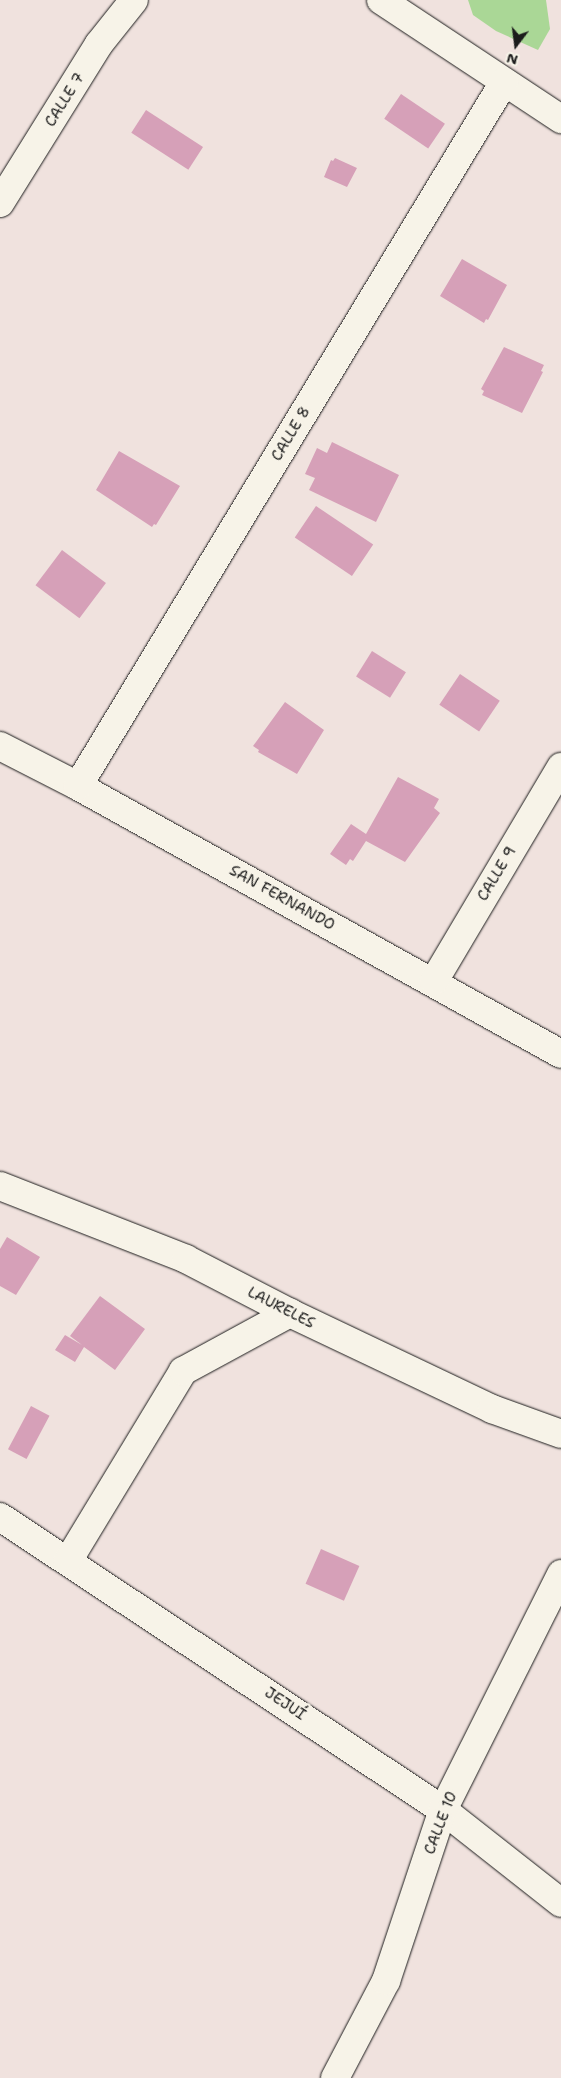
<!DOCTYPE html>
<meta charset="utf-8">
<style>
body{margin:0}
#map{position:relative;width:561px;height:2078px;overflow:hidden;background:#f0e2de;font-family:"Shantell Sans",sans-serif}
div>[style]{position:absolute}
.green>*{inset:0;background:#aad796}
.building>*{inset:0;background:#d6a0b8;transform-origin:0 0}
.roads{filter:drop-shadow(0 0 1px #1c1c1c) drop-shadow(0 0 1px #1c1c1c)}
.minor>*{height:28px;margin:-14px;padding:0 14px;transform-origin:14px;border-radius:14px;background:#f7f3e8}
span{translate:-50% -50%;white-space:nowrap;text-align:center;line-height:1.15;-webkit-text-stroke:5px #f7f3e8;paint-order:stroke}
.street-label{font-size:15px;color:#1c1c1c}
.north{position:absolute;left:491px;top:20px;width:50px;height:50px;-webkit-text-stroke:4px #f7f3e8;paint-order:stroke;rotate:195deg;font-size:14px;font-weight:700;line-height:20px;text-align:center;color:#1c1c1c}
.north::after{content:'';display:block;margin:auto;width:18px;height:22px;background:#1c1c1c;clip-path:polygon(50% 0,100% 100%,50% 72%,0 100%)}
</style>
<div id="map">
<div class="green">
<div style="clip-path:polygon(468px 0,546px 0,550px 29px,538px 50px,496px 31px,473px 15px)"></div>
</div>
<div class="building">
<div style="left:401px;top:94px;width:53px;height:30px;rotate:34deg"></div>
<div style="left:146px;top:110px;width:68px;height:27px;rotate:33deg"></div>
<div style="clip-path:polygon(335px 158px,357px 168px,347px 187px,324px 177px,331px 160px,333px 161px)"></div>
<div style="clip-path:polygon(462px 259px,507px 285px,488px 320px,486px 319px,484px 323px,440px 296px)"></div>
<div style="clip-path:polygon(504px 347px,544px 365px,541px 371px,543px 372px,522px 413px,482px 395px,484px 391px,481px 389px)"></div>
<div style="clip-path:polygon(332px 442px,399px 475px,376px 522px,309px 490px,315px 478px,305px 474px,317px 448px,327px 453px)"></div>
<div style="clip-path:polygon(119px 451px,180px 486px,156px 525px,154px 524px,152px 527px,96px 490px)"></div>
<div style="left:316px;top:506px;width:69px;height:38px;rotate:34deg"></div>
<div style="left:62px;top:550px;width:55px;height:44px;rotate:37deg"></div>
<div style="left:372px;top:651px;width:40px;height:30px;rotate:32deg"></div>
<div style="left:460px;top:674px;width:48px;height:37px;rotate:34deg"></div>
<div style="clip-path:polygon(285px 702px,324px 730px,297px 774px,258px 752px,259px 750px,253px 746px)"></div>
<div style="clip-path:polygon(398px 777px,439px 799px,434px 808px,440px 813px,405px 862px,366px 841px,353px 861px,350px 859px,346px 865px,330px 854px,351px 824px,366px 834px)"></div>
<div style="clip-path:polygon(7px 1237px,40px 1257px,16px 1295px,0 1286px,0 1249px)"></div>
<div style="clip-path:polygon(100px 1296px,145px 1329px,115px 1370px,84px 1347px,75px 1362px,55px 1350px,65px 1335px,82px 1345px,70px 1336px)"></div>
<div style="left:31px;top:1406px;width:21px;height:49px;rotate:28deg"></div>
<div style="left:321px;top:1549px;width:42px;height:38px;rotate:24deg"></div>
</div>
<div class="roads">
<div class="minor">
<div style="left:381px;top:0;width:216px;rotate:33.5deg"></div>
<div style="left:0;top:203px;width:187px;rotate:-58.1deg"></div>
<div style="left:99px;top:44px;width:56px;rotate:-51.5deg"></div>
<div style="left:0;top:746px;width:88px;rotate:27.1deg"></div>
<div style="left:78px;top:786px;width:552px;rotate:29.02deg"></div>
<div style="left:78px;top:786px;width:823px;rotate:-58.82deg"></div>
<div style="left:434px;top:981px;width:249px;rotate:-59.3deg"></div>
<div style="left:0;top:1186px;width:200px;rotate:21.4deg"></div>
<div style="left:186px;top:1259px;width:117px;rotate:27.4deg"></div>
<div style="left:290px;top:1313px;width:224px;rotate:25.4deg"></div>
<div style="left:492px;top:1409px;width:73px;rotate:19.9deg"></div>
<div style="left:0;top:1517px;width:531px;rotate:33.48deg"></div>
<div style="left:443px;top:1810px;width:150px;rotate:38.2deg"></div>
<div style="left:68px;top:1561px;width:222px;rotate:-58.8deg"></div>
<div style="left:183px;top:1371px;width:122px;rotate:-28.5deg"></div>
<div style="left:335px;top:2078px;width:110px;rotate:-62.3deg"></div>
<div style="left:386px;top:1981px;width:180px;rotate:-71.6deg"></div>
<div style="left:443px;top:1810px;width:264px;rotate:-63.4deg"></div>
</div>
</div>
<div class="street-label">
<span style="left:65px;top:100px;rotate:-58deg">CALLE 7</span>
<span style="left:291px;top:434px;rotate:-59deg">CALLE 8</span>
<span style="left:497px;top:874px;rotate:-59deg">CALLE 9</span>
<span style="left:282px;top:898px;rotate:29deg">SAN FERNANDO</span>
<span style="left:281px;top:1308px;rotate:27deg">LAURELES</span>
<span style="left:285px;top:1704px;rotate:34deg">JEJUÍ</span>
<span style="left:441px;top:1823px;rotate:-69deg">CALLE 10</span>
</div>
<div class="north">N</div>
</div>
